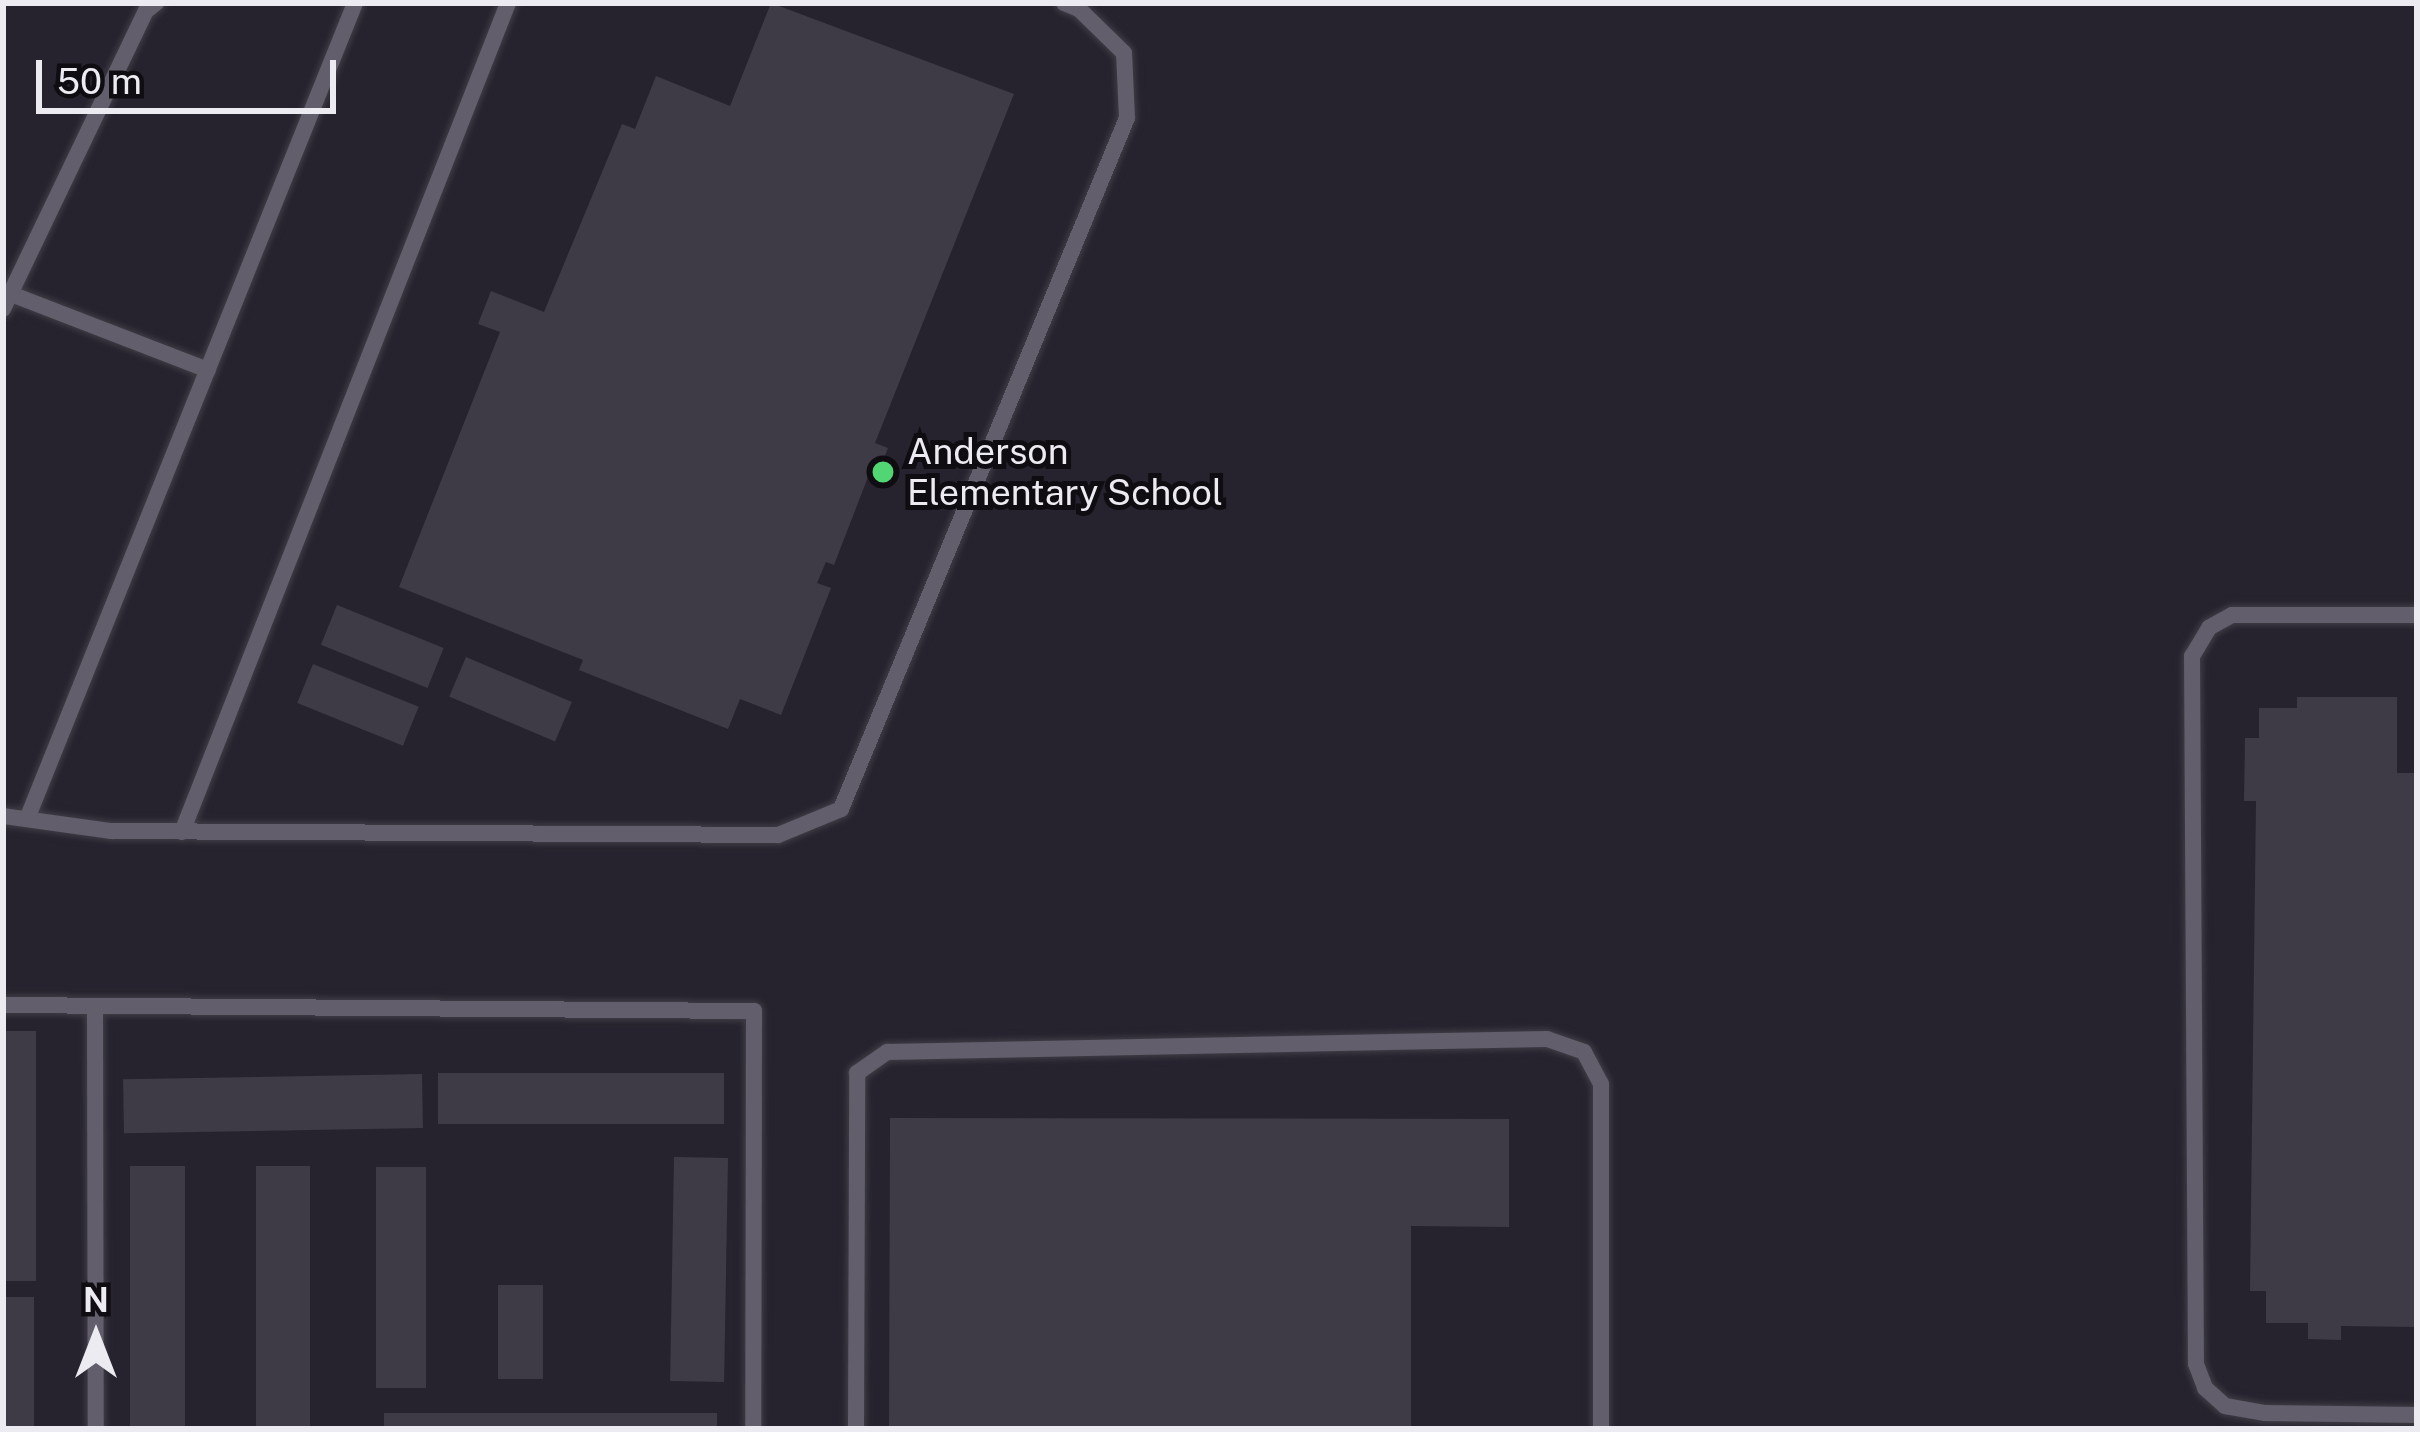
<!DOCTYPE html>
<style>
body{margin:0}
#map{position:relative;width:2420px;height:1432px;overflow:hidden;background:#26232e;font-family:"Public Sans",sans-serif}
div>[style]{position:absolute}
.building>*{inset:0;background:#3e3b47;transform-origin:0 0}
.roads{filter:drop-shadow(0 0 3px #403d46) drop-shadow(0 0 3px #403d46)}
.service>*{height:16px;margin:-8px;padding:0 8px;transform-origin:8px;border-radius:8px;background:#625e6b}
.dots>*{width:33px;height:33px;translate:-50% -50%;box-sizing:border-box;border:6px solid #0f0d12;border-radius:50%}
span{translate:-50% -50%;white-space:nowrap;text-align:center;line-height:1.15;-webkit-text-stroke:10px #0f0d12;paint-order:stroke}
.poi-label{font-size:36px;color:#edebf2}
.left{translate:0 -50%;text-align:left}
.frame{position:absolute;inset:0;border:6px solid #edebf2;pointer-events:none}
.north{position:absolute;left:36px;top:1276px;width:120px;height:120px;-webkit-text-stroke:9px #0f0d12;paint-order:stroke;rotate:0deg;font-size:33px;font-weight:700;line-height:48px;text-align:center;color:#edebf2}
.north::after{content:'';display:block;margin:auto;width:42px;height:54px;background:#edebf2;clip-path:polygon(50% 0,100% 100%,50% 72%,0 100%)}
.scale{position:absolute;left:36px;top:60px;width:300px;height:54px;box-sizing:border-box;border:6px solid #edebf2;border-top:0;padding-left:15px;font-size:36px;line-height:42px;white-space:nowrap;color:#edebf2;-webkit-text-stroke:9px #0f0d12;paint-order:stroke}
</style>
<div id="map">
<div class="building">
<div style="clip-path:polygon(771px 3px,1014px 94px,875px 443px,888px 448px,875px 480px,868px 477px,834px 565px,826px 562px,817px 583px,831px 588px,781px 715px,740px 699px,728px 729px,579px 670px,583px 660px,399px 587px,500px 332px,478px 324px,491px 291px,544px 312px,622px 124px,635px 129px,656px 76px,730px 106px)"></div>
<div style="left:337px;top:605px;width:115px;height:43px;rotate:22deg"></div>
<div style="left:466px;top:657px;width:115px;height:43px;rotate:23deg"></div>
<div style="left:313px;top:664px;width:114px;height:42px;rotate:22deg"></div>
<div style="clip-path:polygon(2297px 697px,2397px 697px,2397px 773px,2417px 773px,2417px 1327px,2341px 1326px,2341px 1340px,2308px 1339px,2308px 1323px,2266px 1323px,2266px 1291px,2250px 1291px,2256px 801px,2244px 801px,2245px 738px,2259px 738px,2259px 708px,2297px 708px)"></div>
<div style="left:3px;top:1031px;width:33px;height:250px"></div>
<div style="left:438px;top:1073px;width:286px;height:51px"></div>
<div style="left:422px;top:1074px;width:54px;height:299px;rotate:89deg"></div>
<div style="clip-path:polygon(890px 1118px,1509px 1119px,1509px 1227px,1411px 1226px,1411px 1429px,889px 1429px)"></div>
<div style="left:674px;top:1157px;width:54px;height:224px;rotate:1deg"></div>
<div style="left:130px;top:1166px;width:55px;height:263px"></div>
<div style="left:256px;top:1166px;width:54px;height:263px"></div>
<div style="left:376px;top:1167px;width:50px;height:221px"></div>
<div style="left:498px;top:1285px;width:45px;height:94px"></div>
<div style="left:3px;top:1297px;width:31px;height:132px"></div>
<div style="left:717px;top:1413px;width:16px;height:333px;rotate:90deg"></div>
</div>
<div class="roads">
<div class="service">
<div style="left:11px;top:294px;width:211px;rotate:21.1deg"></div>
<div style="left:3px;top:309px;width:331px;rotate:-64.4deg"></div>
<div style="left:146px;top:11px;width:13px;rotate:-39deg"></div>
<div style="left:2417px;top:615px;width:185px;rotate:180deg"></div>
<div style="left:2232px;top:615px;width:26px;rotate:151deg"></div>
<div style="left:2209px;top:628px;width:33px;rotate:121deg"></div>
<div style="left:2192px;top:656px;width:708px;rotate:89.68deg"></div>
<div style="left:2196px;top:1364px;width:26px;rotate:69deg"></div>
<div style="left:2205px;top:1388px;width:27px;rotate:42deg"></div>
<div style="left:2225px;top:1406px;width:41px;rotate:9.9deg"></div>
<div style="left:2265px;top:1413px;width:152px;rotate:0.8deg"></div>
<div style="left:3px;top:816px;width:109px;rotate:7.9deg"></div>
<div style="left:111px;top:831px;width:667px;rotate:0.34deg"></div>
<div style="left:778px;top:835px;width:68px;rotate:-22.4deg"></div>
<div style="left:841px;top:809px;width:748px;rotate:-67.52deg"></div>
<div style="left:1127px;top:118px;width:65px;rotate:-92.6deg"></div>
<div style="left:1124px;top:53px;width:63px;rotate:-135.6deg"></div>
<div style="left:1079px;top:9px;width:16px;rotate:-158deg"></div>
<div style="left:27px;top:819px;width:879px;rotate:-68.1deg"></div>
<div style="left:182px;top:832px;width:891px;rotate:-68.53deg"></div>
<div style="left:3px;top:1005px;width:751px;rotate:0.46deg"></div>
<div style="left:754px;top:1011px;width:418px;rotate:90.1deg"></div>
<div style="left:95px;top:1006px;width:423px;rotate:89.9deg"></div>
<div style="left:856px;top:1429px;width:356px;rotate:-89.8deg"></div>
<div style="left:857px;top:1073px;width:37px;rotate:-35deg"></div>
<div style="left:887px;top:1052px;width:660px;rotate:-1.13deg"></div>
<div style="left:1547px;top:1039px;width:39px;rotate:19deg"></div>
<div style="left:1584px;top:1052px;width:36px;rotate:62deg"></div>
<div style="left:1601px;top:1084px;width:345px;rotate:90deg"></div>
</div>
</div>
<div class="dots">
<div style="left:883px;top:472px;background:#51d673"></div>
</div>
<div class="poi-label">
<span class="left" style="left:907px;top:472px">Anderson<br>Elementary School</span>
</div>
<div class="frame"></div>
<div class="north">N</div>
<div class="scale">50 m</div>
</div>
